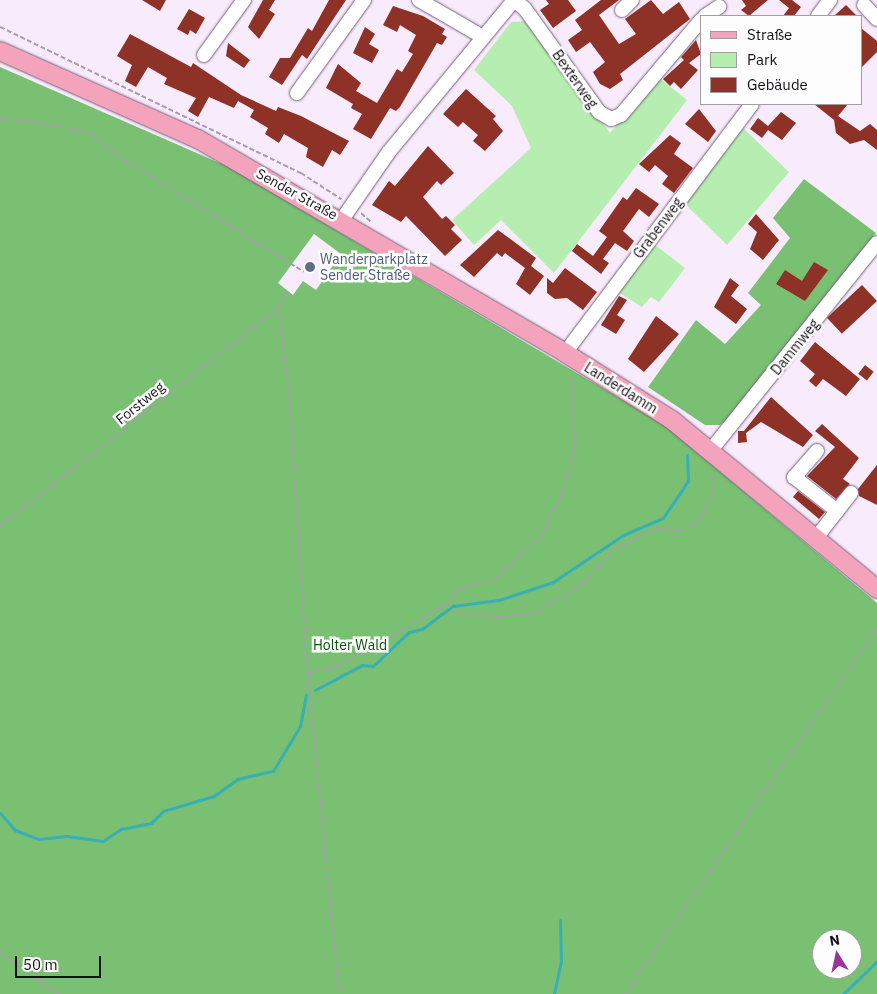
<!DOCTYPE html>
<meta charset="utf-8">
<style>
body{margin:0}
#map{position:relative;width:877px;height:994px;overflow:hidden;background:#f8ebfc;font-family:"IBM Plex Sans",sans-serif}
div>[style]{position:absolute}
.green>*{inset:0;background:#b6edb0}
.forest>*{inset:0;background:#79c073}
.stream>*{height:3px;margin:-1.5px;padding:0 1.5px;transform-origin:1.5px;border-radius:1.5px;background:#38afb5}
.building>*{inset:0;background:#8e3126;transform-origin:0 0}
.path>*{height:2px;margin-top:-1px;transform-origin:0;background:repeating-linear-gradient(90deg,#a79dab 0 5px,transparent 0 7.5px)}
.roads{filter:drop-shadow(0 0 1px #725f77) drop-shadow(0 0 1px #725f77)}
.minor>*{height:14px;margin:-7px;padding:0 7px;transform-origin:7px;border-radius:7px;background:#fff}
.major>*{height:18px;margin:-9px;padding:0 9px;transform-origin:9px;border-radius:9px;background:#f4a3bc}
.dots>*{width:14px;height:14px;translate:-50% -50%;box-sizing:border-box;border:2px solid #fdfdfd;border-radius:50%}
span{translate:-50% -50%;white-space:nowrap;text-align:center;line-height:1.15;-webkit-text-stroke:5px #fdfdfd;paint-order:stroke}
.street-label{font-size:14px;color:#171019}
.service-label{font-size:14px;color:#4e5e75}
.left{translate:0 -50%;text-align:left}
.park-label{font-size:14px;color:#095406}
.legend{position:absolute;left:700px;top:15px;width:162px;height:90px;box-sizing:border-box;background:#fdfdfd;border:1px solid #a19ea2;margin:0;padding:6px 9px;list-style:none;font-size:15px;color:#171019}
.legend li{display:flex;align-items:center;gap:10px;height:25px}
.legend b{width:25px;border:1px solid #a19ea2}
.north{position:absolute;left:812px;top:929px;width:50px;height:50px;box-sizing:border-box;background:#fdfdfd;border:1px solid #a19ea2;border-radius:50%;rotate:350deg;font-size:14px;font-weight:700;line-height:20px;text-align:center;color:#171019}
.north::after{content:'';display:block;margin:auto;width:18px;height:22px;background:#9a3499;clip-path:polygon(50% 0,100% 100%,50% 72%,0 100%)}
.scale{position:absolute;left:15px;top:956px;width:86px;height:22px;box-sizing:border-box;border:2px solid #171019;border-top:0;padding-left:6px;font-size:15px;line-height:18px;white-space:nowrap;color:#171019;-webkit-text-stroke:4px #fdfdfd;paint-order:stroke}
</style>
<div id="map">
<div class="green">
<div style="clip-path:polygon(527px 21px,610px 133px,658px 77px,687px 100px,554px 273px,501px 220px,474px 245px,452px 220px,531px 148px,512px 106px,474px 70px,511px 22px)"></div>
<div style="clip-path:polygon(743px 128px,789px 172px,727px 245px,685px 204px)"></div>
<div style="clip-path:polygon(654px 244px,685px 268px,659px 302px,651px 297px,642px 307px,618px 292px)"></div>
</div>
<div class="forest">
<div style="clip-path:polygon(evenodd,0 67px,231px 168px,663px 424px,877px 603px,877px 994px,0 994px,0 67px,314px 234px,341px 254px,316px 290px,303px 281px,293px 295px,278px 283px,314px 234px,0 67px,822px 939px,852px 939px,852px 969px,822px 969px,822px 939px)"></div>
<div style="clip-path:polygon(804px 179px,876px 233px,732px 416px,720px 425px,705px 425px,648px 387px,696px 320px,725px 344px,761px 305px,748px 293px,790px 238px,773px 218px)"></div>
</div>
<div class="stream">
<div style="left:315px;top:690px;width:53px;rotate:-28deg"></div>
<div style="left:362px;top:665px;width:11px;rotate:5deg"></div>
<div style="left:373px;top:666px;width:50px;rotate:-43.4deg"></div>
<div style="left:409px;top:632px;width:13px;rotate:-13deg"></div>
<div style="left:422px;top:629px;width:39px;rotate:-37deg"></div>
<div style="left:453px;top:606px;width:46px;rotate:-7.4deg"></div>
<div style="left:499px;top:600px;width:57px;rotate:-18.4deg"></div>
<div style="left:553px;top:582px;width:84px;rotate:-33.9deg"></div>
<div style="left:623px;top:535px;width:43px;rotate:-23deg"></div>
<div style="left:663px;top:518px;width:45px;rotate:-56deg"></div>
<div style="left:688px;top:481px;width:26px;rotate:-92deg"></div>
<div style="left:0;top:813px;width:23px;rotate:49deg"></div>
<div style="left:15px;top:830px;width:26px;rotate:21deg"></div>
<div style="left:39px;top:839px;width:28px;rotate:-6deg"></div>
<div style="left:67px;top:836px;width:36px;rotate:8deg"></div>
<div style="left:103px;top:841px;width:22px;rotate:-34deg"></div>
<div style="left:121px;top:829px;width:31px;rotate:-11deg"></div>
<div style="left:151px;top:823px;width:17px;rotate:-45deg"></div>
<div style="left:163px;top:811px;width:53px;rotate:-16.4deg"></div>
<div style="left:214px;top:796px;width:29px;rotate:-36deg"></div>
<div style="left:237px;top:779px;width:37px;rotate:-13deg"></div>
<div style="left:273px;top:771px;width:52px;rotate:-59deg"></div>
<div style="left:300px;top:726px;width:32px;rotate:-79deg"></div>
<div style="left:554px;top:994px;width:33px;rotate:-78deg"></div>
<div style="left:561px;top:962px;width:42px;rotate:-91.4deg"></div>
<div style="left:843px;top:994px;width:47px;rotate:-44.1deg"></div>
</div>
<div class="building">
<div style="clip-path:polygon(142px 0,166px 0,160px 11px)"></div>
<div style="clip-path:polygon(263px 0,275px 0,269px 10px,275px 14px,259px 39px,248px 27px)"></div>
<div style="clip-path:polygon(329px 0,346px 0,307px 59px,302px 55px,282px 85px,269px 77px,280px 58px,290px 58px,308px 28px,312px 31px)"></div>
<div style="clip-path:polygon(546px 0,568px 0,576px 11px,553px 28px,540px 10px,549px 4px)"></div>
<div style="clip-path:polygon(601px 0,619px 0,599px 15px,619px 44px,636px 34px,625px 19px,651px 0,663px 14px,679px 2px,690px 19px,620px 74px,623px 80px,610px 89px,600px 84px,593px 72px,605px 62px,590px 42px,576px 52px,568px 40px,582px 30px,575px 20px)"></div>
<div style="clip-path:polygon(742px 0,768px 0,749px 16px,741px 10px,746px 6px)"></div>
<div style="clip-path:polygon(779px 0,792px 0,801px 7px,794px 16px,783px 16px,789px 8px)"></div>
<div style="clip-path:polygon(846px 5px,857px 16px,834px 16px)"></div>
<div style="clip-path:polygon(393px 6px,423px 16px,445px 29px,442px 34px,447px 37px,442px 45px,437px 43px,400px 107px,396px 111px,390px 108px,371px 139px,353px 129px,362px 114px,351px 108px,353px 104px,326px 88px,338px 64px,361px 83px,356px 91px,377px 103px,397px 69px,402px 72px,413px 54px,408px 51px,416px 35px,400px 25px,397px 32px,383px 25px)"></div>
<div style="clip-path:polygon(189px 9px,205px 18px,196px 34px,190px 30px,188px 35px,177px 29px)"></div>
<div style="clip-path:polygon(365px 27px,375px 34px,369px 44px,379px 50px,372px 63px,353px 53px)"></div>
<div style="clip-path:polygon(861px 28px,877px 41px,877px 52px,861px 68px)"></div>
<div style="clip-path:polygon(130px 34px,191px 67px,193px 63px,241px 95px,276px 111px,278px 107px,301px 116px,349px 141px,340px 155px,332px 150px,323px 167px,306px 157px,308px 148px,284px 134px,279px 143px,265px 134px,268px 128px,250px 117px,254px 110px,238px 101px,234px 108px,209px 97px,198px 117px,188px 111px,196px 98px,164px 84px,167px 78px,148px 67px,136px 87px,125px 81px,132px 65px,117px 56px)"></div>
<div style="clip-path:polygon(696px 40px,701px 54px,689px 63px,698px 70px,681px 89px,674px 82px,670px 86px,663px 79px,684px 60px,681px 57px)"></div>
<div style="clip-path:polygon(228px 43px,250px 60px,244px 68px,226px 56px)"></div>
<div style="clip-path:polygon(466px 89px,496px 116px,493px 119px,503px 131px,485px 151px,473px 141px,478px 135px,463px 122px,458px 127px,443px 114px)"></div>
<div style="clip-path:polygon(814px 104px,848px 104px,838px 116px,860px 131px,870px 124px,877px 130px,877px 150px,864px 140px,850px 144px,836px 133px,834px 120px)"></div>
<div style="clip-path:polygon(699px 109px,716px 131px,708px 142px,685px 124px)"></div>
<div style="clip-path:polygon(781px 112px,796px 123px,782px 140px,768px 130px,762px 138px,750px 129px,758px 118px,768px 126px)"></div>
<div style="clip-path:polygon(670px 135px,681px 143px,674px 154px,693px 168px,674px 193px,662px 184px,668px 176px,655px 165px,649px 172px,639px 164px)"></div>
<div style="clip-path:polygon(428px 146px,454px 173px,441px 185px,437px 181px,423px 197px,442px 219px,446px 216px,455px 225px,451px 229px,462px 240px,445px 256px,406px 216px,401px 222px,372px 205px,389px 181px,395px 186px)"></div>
<div style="clip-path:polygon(636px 188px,659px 204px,649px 217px,639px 209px,623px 231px,634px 241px,627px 251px,615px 243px,603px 259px,609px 263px,601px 274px,572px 251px,577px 244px,593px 256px,607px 237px,599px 231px,623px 197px,627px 200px)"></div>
<div style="clip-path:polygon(756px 214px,779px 240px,763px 260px,750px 249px,757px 232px,748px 224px)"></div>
<div style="clip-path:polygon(498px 230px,536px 258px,531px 266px,544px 276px,530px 295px,516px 284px,525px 268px,505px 253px,502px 257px,497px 253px,474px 277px,460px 265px)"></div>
<div style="clip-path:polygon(814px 262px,828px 270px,805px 301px,776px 284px,785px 270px,802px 281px)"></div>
<div style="clip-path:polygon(565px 268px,597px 292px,583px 310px,567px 298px,555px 299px,547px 293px,547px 278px,553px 283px)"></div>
<div style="clip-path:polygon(730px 278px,739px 285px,731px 296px,747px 309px,736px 324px,714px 307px)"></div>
<div style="left:862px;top:285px;width:22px;height:48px;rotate:47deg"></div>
<div style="clip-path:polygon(619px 296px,627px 300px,617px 315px,625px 320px,616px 334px,601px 325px)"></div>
<div style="clip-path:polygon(656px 316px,679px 334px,644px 372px,628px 359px)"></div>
<div style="clip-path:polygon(815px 342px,860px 379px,846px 396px,823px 379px,816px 387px,809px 381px,815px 374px,800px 361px)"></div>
<div style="left:865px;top:365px;width:11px;height:11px;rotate:38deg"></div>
<div style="clip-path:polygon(771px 397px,813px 435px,803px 447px,761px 422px,746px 433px,747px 442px,738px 443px,738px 431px,744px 431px)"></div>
<div style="clip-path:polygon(822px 424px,859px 458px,843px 479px,850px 484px,836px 499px,807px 476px,835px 447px,815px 431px)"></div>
<div style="clip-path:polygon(877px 465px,877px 505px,859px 496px,858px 489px)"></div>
<div style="clip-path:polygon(798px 491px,825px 512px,819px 519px,793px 497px)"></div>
</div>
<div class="path">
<div style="left:0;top:27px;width:335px;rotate:25.9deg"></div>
<div style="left:301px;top:173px;width:48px;rotate:33deg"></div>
<div style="left:0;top:117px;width:90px;rotate:9.6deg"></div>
<div style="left:89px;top:132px;width:30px;rotate:41deg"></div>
<div style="left:112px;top:152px;width:226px;rotate:32deg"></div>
<div style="left:361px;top:213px;width:15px;rotate:42deg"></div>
<div style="left:278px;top:308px;width:96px;rotate:82.8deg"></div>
<div style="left:290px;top:403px;width:256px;rotate:86.4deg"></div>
<div style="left:306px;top:658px;width:338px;rotate:84.4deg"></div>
<div style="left:0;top:526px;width:353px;rotate:-38.1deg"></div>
<div style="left:278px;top:308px;width:19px;rotate:-55deg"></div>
<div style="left:446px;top:605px;width:17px;rotate:31deg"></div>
<div style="left:461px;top:614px;width:35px;rotate:5deg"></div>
<div style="left:496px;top:617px;width:39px;rotate:-6deg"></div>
<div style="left:535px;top:613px;width:56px;rotate:-31.1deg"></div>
<div style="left:583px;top:584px;width:47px;rotate:-48.5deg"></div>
<div style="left:614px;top:549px;width:48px;rotate:-26deg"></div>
<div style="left:657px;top:528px;width:21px;rotate:8deg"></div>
<div style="left:678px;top:531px;width:22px;rotate:-22deg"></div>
<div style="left:698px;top:523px;width:31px;rotate:-63deg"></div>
<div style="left:712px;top:495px;width:23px;rotate:-90deg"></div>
<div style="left:308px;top:673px;width:29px;rotate:-12deg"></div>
<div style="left:336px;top:667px;width:35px;rotate:-29deg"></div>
<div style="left:367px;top:650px;width:91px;rotate:-29.7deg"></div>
<div style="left:446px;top:605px;width:20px;rotate:-53deg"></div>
<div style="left:458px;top:589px;width:37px;rotate:-14deg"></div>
<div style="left:494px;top:580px;width:61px;rotate:-42.3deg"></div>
<div style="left:539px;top:539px;width:51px;rotate:-62.9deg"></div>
<div style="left:562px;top:494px;width:46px;rotate:-73.5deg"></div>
<div style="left:575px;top:450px;width:75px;rotate:-93.1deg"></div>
<div style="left:0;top:952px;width:72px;rotate:35.9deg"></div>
<div style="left:625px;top:994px;width:444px;rotate:-55.4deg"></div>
</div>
<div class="roads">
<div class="minor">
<div style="left:419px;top:0;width:74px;rotate:30deg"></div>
<div style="left:514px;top:0;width:14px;rotate:39deg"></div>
<div style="left:525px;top:9px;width:127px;rotate:54.3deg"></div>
<div style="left:599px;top:112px;width:14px;rotate:30deg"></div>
<div style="left:611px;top:119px;width:11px;rotate:-22deg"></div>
<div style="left:621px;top:115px;width:124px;rotate:-49.9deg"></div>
<div style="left:864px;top:5px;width:19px;rotate:47deg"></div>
<div style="left:622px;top:10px;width:14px;rotate:-45deg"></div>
<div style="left:705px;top:16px;width:17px;rotate:-33deg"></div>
<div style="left:818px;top:16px;width:20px;rotate:-53deg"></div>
<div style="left:204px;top:55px;width:68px;rotate:-54deg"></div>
<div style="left:297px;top:93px;width:115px;rotate:-54.2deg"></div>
<div style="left:341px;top:221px;width:83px;rotate:-55.3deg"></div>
<div style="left:388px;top:153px;width:198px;rotate:-50.5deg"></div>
<div style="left:565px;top:353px;width:311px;rotate:-53.1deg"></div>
<div style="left:711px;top:450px;width:265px;rotate:-51.3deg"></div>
<div style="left:817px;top:451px;width:35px;rotate:131deg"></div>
<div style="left:794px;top:477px;width:55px;rotate:38.3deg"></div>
<div style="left:816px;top:538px;width:57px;rotate:-52.1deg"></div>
</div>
<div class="major">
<div style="left:0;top:51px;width:217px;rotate:24deg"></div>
<div style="left:198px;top:139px;width:425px;rotate:30.2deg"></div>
<div style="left:565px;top:353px;width:126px;rotate:32.1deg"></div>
<div style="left:672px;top:420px;width:266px;rotate:39.5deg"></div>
</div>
</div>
<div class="dots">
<div style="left:310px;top:267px;background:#5c6f8a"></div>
</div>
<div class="street-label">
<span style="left:575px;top:79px;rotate:55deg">Bexterweg</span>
<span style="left:297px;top:194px;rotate:29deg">Sender Straße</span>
<span style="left:658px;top:228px;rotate:-53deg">Grabenweg</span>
<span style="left:795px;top:347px;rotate:-51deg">Dammweg</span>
<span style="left:621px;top:388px;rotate:32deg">Landerdamm</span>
<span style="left:140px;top:403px;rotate:-39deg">Forstweg</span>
</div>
<div class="service-label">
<span class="left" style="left:320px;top:267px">Wanderparkplatz<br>Sender Straße</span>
</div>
<div class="park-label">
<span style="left:350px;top:645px">Holter Wald</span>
</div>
<ul class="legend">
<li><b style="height:6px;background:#f4a3bc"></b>Straße</li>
<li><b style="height:14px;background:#b6edb0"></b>Park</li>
<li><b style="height:14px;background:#8e3126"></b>Gebäude</li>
</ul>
<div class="north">N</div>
<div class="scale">50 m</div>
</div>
